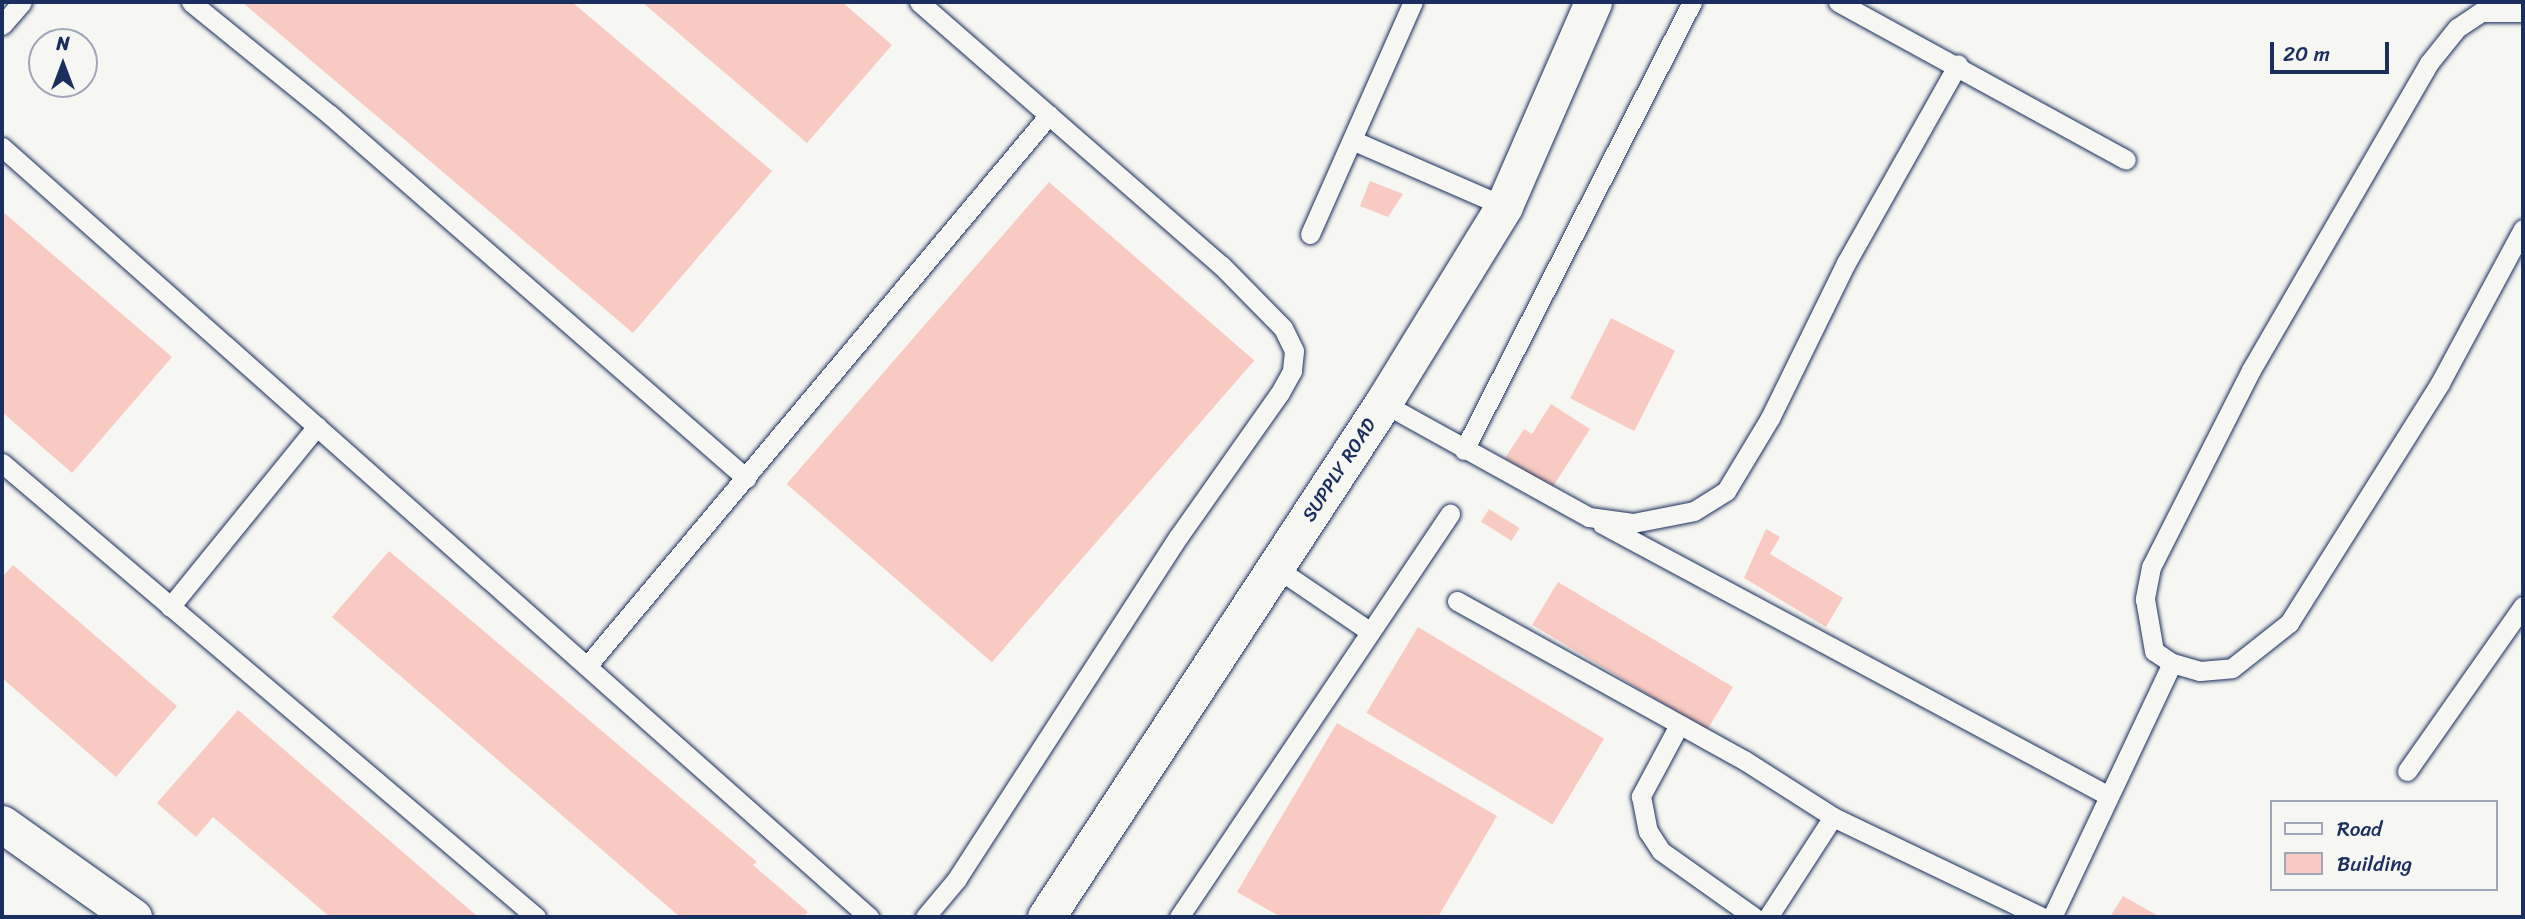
<!DOCTYPE html>
<style>
body{margin:0}
#map{position:relative;width:2525px;height:919px;overflow:hidden;background:#f6f6f2;font-family:Sriracha,sans-serif}
div>[style]{position:absolute}
.building>*{inset:0;background:#f9cac1;transform-origin:0 0}
.roads{filter:drop-shadow(0 0 2px #1b2f5e) drop-shadow(0 0 2px #1b2f5e)}
.lane>*{height:19px;margin:-9.5px;padding:0 9.5px;transform-origin:9.5px;border-radius:9.5px;background:#f6f6f2}
.street>*{height:37px;margin:-18.5px;padding:0 18.5px;transform-origin:18.5px;border-radius:18.5px;background:#f6f6f2}
span{translate:-50% -50%;white-space:nowrap;text-align:center;line-height:1.15;-webkit-text-stroke:5px #f6f6f2;paint-order:stroke}
.street-label{font-size:19px;color:#1b2f5e}
.frame{position:absolute;inset:0;border:4px solid #1b2f5e;pointer-events:none}
.legend{position:absolute;left:2270px;top:800px;width:228px;height:91px;box-sizing:border-box;background:#f6f6f2;border:2px solid #9ea6b7;margin:0;padding:9px 12px;list-style:none;font-size:21px;color:#1b2f5e}
.legend li{display:flex;align-items:center;gap:14px;height:35px}
.legend b{width:35px;border:2px solid #9ea6b7}
.north{position:absolute;left:28px;top:28px;width:70px;height:70px;box-sizing:border-box;background:#f6f6f2;border:2px solid #9ea6b7;border-radius:50%;rotate:0deg;font-size:19px;font-weight:700;line-height:28px;text-align:center;color:#1b2f5e}
.north::after{content:'';display:block;margin:auto;width:24px;height:32px;background:#1b2f5e;clip-path:polygon(50% 0,100% 100%,50% 72%,0 100%)}
.scale{position:absolute;left:2270px;top:42px;width:119px;height:32px;box-sizing:border-box;border:4px solid #1b2f5e;border-top:0;padding-left:9px;font-size:21px;line-height:24px;white-space:nowrap;color:#1b2f5e;-webkit-text-stroke:5px #f6f6f2;paint-order:stroke}
</style>
<div id="map">
<div class="building">
<div style="clip-path:polygon(242px 2px,572px 2px,772px 171px,633px 333px)"></div>
<div style="clip-path:polygon(642px 2px,842px 2px,892px 45px,807px 143px)"></div>
<div style="clip-path:polygon(1370px 181px,1403px 194px,1388px 217px,1360px 206px)"></div>
<div style="left:1049px;top:182px;width:272px;height:400px;rotate:41deg"></div>
<div style="clip-path:polygon(2px 211px,172px 357px,72px 473px,2px 412px)"></div>
<div style="left:1611px;top:318px;width:72px;height:90px;rotate:27deg"></div>
<div style="clip-path:polygon(1551px 404px,1590px 429px,1552px 488px,1505px 458px,1524px 429px,1532px 434px)"></div>
<div style="left:1489px;top:509px;width:36px;height:15px;rotate:32deg"></div>
<div style="clip-path:polygon(1766px 529px,1780px 537px,1770px 554px,1843px 598px,1826px 627px,1744px 578px)"></div>
<div style="clip-path:polygon(389px 551px,757px 862px,753px 865px,808px 912px,803px 917px,680px 917px,332px 617px)"></div>
<div style="clip-path:polygon(13px 565px,177px 706px,116px 777px,2px 678px,2px 577px)"></div>
<div style="left:1558px;top:582px;width:204px;height:50px;rotate:31deg"></div>
<div style="left:1418px;top:627px;width:217px;height:100px;rotate:31deg"></div>
<div style="clip-path:polygon(238px 710px,478px 917px,330px 917px,213px 817px,196px 837px,157px 803px)"></div>
<div style="clip-path:polygon(1337px 723px,1497px 816px,1438px 917px,1281px 917px,1237px 892px)"></div>
<div style="clip-path:polygon(2123px 896px,2160px 917px,2110px 917px)"></div>
</div>
<div class="roads">
<div class="lane">
<div style="left:191px;top:2px;width:178px;rotate:39.1deg"></div>
<div style="left:329px;top:114px;width:554px;rotate:41.12deg"></div>
<div style="left:919px;top:2px;width:400px;rotate:41.1deg"></div>
<div style="left:1221px;top:265px;width:88px;rotate:45.5deg"></div>
<div style="left:1283px;top:328px;width:25px;rotate:64deg"></div>
<div style="left:1294px;top:351px;width:20px;rotate:96deg"></div>
<div style="left:1292px;top:371px;width:26px;rotate:119deg"></div>
<div style="left:1279px;top:394px;width:175px;rotate:125.2deg"></div>
<div style="left:1178px;top:537px;width:407px;rotate:122.9deg"></div>
<div style="left:957px;top:879px;width:50px;rotate:130.1deg"></div>
<div style="left:1838px;top:2px;width:328px;rotate:28.7deg"></div>
<div style="left:2523px;top:12px;width:42px;rotate:180deg"></div>
<div style="left:2481px;top:12px;width:29px;rotate:146deg"></div>
<div style="left:2457px;top:28px;width:45px;rotate:128.7deg"></div>
<div style="left:2429px;top:63px;width:355px;rotate:120.1deg"></div>
<div style="left:2251px;top:370px;width:221px;rotate:116.9deg"></div>
<div style="left:2151px;top:567px;width:33px;rotate:101deg"></div>
<div style="left:2145px;top:599px;width:53px;rotate:80.2deg"></div>
<div style="left:2154px;top:651px;width:22px;rotate:34deg"></div>
<div style="left:2172px;top:663px;width:29px;rotate:16deg"></div>
<div style="left:2200px;top:671px;width:32px;rotate:-5deg"></div>
<div style="left:2232px;top:668px;width:73px;rotate:-38.3deg"></div>
<div style="left:2289px;top:623px;width:284px;rotate:-57.8deg"></div>
<div style="left:2440px;top:383px;width:175px;rotate:-61.7deg"></div>
<div style="left:2px;top:25px;width:30px;rotate:-49deg"></div>
<div style="left:1352px;top:140px;width:166px;rotate:23.5deg"></div>
<div style="left:2px;top:147px;width:1160px;rotate:41.61deg"></div>
<div style="left:1310px;top:234px;width:254px;rotate:-66.1deg"></div>
<div style="left:1383px;top:403px;width:235px;rotate:29deg"></div>
<div style="left:1589px;top:517px;width:44px;rotate:7.8deg"></div>
<div style="left:1633px;top:523px;width:62px;rotate:-11.1deg"></div>
<div style="left:1694px;top:511px;width:38px;rotate:-32deg"></div>
<div style="left:1726px;top:491px;width:85px;rotate:-58.9deg"></div>
<div style="left:1770px;top:418px;width:173px;rotate:-63.9deg"></div>
<div style="left:1846px;top:263px;width:228px;rotate:-60.6deg"></div>
<div style="left:1464px;top:450px;width:503px;rotate:-63.03deg"></div>
<div style="left:2px;top:463px;width:701px;rotate:40.37deg"></div>
<div style="left:1602px;top:524px;width:575px;rotate:28.21deg"></div>
<div style="left:1275px;top:567px;width:114px;rotate:34.2deg"></div>
<div style="left:1457px;top:601px;width:328px;rotate:29deg"></div>
<div style="left:1744px;top:760px;width:106px;rotate:32.6deg"></div>
<div style="left:1833px;top:817px;width:232px;rotate:25.6deg"></div>
<div style="left:170px;top:607px;width:233px;rotate:-50.9deg"></div>
<div style="left:587px;top:666px;width:719px;rotate:-50.02deg"></div>
<div style="left:1679px;top:725px;width:81px;rotate:118.2deg"></div>
<div style="left:1641px;top:796px;width:36px;rotate:79deg"></div>
<div style="left:1648px;top:831px;width:24px;rotate:57deg"></div>
<div style="left:1661px;top:851px;width:114px;rotate:35.4deg"></div>
<div style="left:2407px;top:771px;width:202px;rotate:-54.9deg"></div>
<div style="left:1179px;top:917px;width:486px;rotate:-56.1deg"></div>
<div style="left:1768px;top:917px;width:119px;rotate:-57deg"></div>
<div style="left:2052px;top:917px;width:281px;rotate:-64.7deg"></div>
</div>
<div class="street">
<div style="left:2px;top:824px;width:161px;rotate:35.4deg"></div>
<div style="left:1046px;top:917px;width:615px;rotate:-56.75deg"></div>
<div style="left:1383px;top:403px;width:231px;rotate:-58.4deg"></div>
<div style="left:1504px;top:206px;width:223px;rotate:-66.4deg"></div>
</div>
</div>
<div class="street-label">
<span style="left:1339px;top:470px;rotate:-57deg">SUPPLY ROAD</span>
</div>
<div class="frame"></div>
<ul class="legend">
<li><b style="height:9px;background:#f6f6f2"></b>Road</li>
<li><b style="height:19px;background:#f9cac1"></b>Building</li>
</ul>
<div class="north">N</div>
<div class="scale">20 m</div>
</div>
